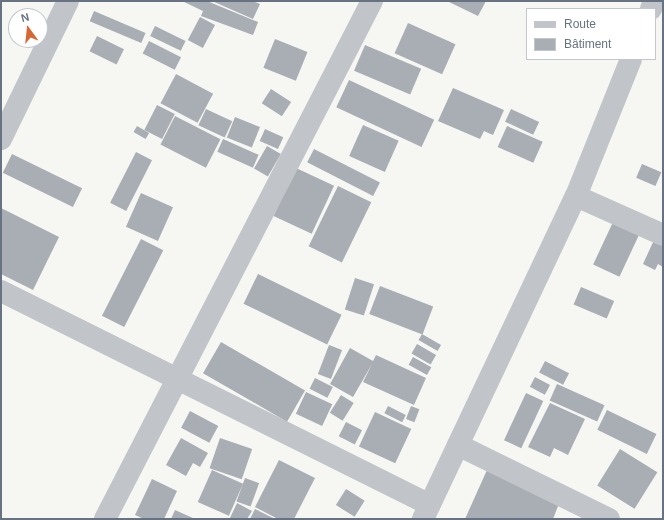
<!DOCTYPE html>
<meta charset="utf-8">
<style>
body{margin:0}
#map{position:relative;width:664px;height:520px;overflow:hidden;background:#f6f6f3;font-family:Helvetica,sans-serif}
div>[style]{position:absolute}
.building>*{inset:0;background:#a8aeb4;transform-origin:0 0}
.minor>*{height:22px;margin:-11px;padding:0 11px;transform-origin:11px;border-radius:11px;background:#c1c4c8}
span{translate:-50% -50%;white-space:nowrap;text-align:center;line-height:1.15;-webkit-text-stroke:4px #fff;paint-order:stroke}
.frame{position:absolute;inset:0;border:2px solid #677382;pointer-events:none}
.legend{position:absolute;left:526px;top:8px;width:130px;height:52px;box-sizing:border-box;background:#fff;border:1px solid #c2c7cd;margin:0;padding:5px 7px;list-style:none;font-size:12px;color:#677382}
.legend li{display:flex;align-items:center;gap:8px;height:20px}
.legend b{width:20px;border:1px solid #c2c7cd}
.north{position:absolute;left:8px;top:8px;width:40px;height:40px;box-sizing:border-box;background:#fff;border:1px solid #c2c7cd;border-radius:50%;rotate:345deg;font-size:11px;font-weight:700;line-height:16px;text-align:center;color:#677382}
.north::after{content:'';display:block;margin:auto;width:14px;height:18px;background:#d56833;clip-path:polygon(50% 0,100% 100%,50% 72%,0 100%)}
</style>
<div id="map">
<div class="building">
<div style="clip-path:polygon(182px 1px,207px 1px,258px 22px,253px 35px,201px 16px,203px 11px)"></div>
<div style="clip-path:polygon(212px 1px,253px 1px,260px 4px,253px 19px)"></div>
<div style="clip-path:polygon(447px 1px,486px 1px,478px 16px)"></div>
<div style="left:94px;top:11px;width:56px;height:11px;rotate:23deg"></div>
<div style="left:200px;top:17px;width:17px;height:26px;rotate:28deg"></div>
<div style="left:408px;top:23px;width:52px;height:33px;rotate:24deg"></div>
<div style="left:155px;top:26px;width:34px;height:11px;rotate:26deg"></div>
<div style="left:97px;top:36px;width:30px;height:17px;rotate:26deg"></div>
<div style="left:275px;top:39px;width:35px;height:31px;rotate:22deg"></div>
<div style="left:149px;top:41px;width:36px;height:14px;rotate:27deg"></div>
<div style="left:365px;top:45px;width:61px;height:28px;rotate:23deg"></div>
<div style="left:176px;top:74px;width:42px;height:33px;rotate:28deg"></div>
<div style="left:349px;top:80px;width:94px;height:30px;rotate:25deg"></div>
<div style="clip-path:polygon(453px 88px,504px 110px,493px 135px,484px 131px,480px 139px,438px 121px)"></div>
<div style="left:271px;top:89px;width:24px;height:17px;rotate:33deg"></div>
<div style="left:157px;top:105px;width:20px;height:28px;rotate:27deg"></div>
<div style="left:206px;top:109px;width:29px;height:18px;rotate:25deg"></div>
<div style="left:511px;top:109px;width:31px;height:14px;rotate:25deg"></div>
<div style="left:175px;top:116px;width:51px;height:32px;rotate:27deg"></div>
<div style="left:235px;top:117px;width:27px;height:22px;rotate:22deg"></div>
<div style="left:363px;top:125px;width:39px;height:34px;rotate:24deg"></div>
<div style="left:137px;top:126px;width:14px;height:7px;rotate:30deg"></div>
<div style="left:507px;top:126px;width:39px;height:23px;rotate:24deg"></div>
<div style="left:265px;top:129px;width:20px;height:13px;rotate:24deg"></div>
<div style="left:223px;top:139px;width:39px;height:14px;rotate:24deg"></div>
<div style="left:267px;top:146px;width:16px;height:26px;rotate:30deg"></div>
<div style="left:314px;top:149px;width:74px;height:15px;rotate:27deg"></div>
<div style="left:136px;top:152px;width:18px;height:57px;rotate:27deg"></div>
<div style="left:12px;top:154px;width:78px;height:21px;rotate:26deg"></div>
<div style="left:642px;top:164px;width:21px;height:15px;rotate:23deg"></div>
<div style="left:296px;top:168px;width:42px;height:53px;rotate:25deg"></div>
<div style="left:338px;top:186px;width:37px;height:67px;rotate:26deg"></div>
<div style="left:141px;top:193px;width:35px;height:37px;rotate:24deg"></div>
<div style="clip-path:polygon(1px 208px,59px 237px,33px 290px,1px 274px)"></div>
<div style="left:613px;top:222px;width:29px;height:47px;rotate:25deg"></div>
<div style="left:141px;top:239px;width:25px;height:86px;rotate:27deg"></div>
<div style="clip-path:polygon(654px 240px,663px 244px,663px 267px,658px 264px,655px 270px,643px 264px)"></div>
<div style="left:258px;top:274px;width:93px;height:33px;rotate:26deg"></div>
<div style="left:355px;top:278px;width:20px;height:33px;rotate:18deg"></div>
<div style="left:380px;top:286px;width:57px;height:30px;rotate:21deg"></div>
<div style="left:581px;top:287px;width:36px;height:19px;rotate:23deg"></div>
<div style="left:422px;top:334px;width:22px;height:7px;rotate:30deg"></div>
<div style="left:221px;top:342px;width:97px;height:36px;rotate:30deg"></div>
<div style="left:417px;top:344px;width:22px;height:11px;rotate:30deg"></div>
<div style="left:329px;top:345px;width:14px;height:31px;rotate:21deg"></div>
<div style="clip-path:polygon(350px 348px,373px 361px,376px 355px,426px 378px,414px 405px,363px 382px,372px 364px,353px 397px,330px 384px)"></div>
<div style="left:413px;top:357px;width:21px;height:9px;rotate:29deg"></div>
<div style="left:545px;top:361px;width:27px;height:13px;rotate:27deg"></div>
<div style="left:535px;top:377px;width:17px;height:11px;rotate:28deg"></div>
<div style="left:315px;top:378px;width:20px;height:12px;rotate:27deg"></div>
<div style="left:557px;top:384px;width:52px;height:18px;rotate:24deg"></div>
<div style="left:306px;top:392px;width:29px;height:24px;rotate:25deg"></div>
<div style="left:526px;top:393px;width:19px;height:52px;rotate:25deg"></div>
<div style="left:341px;top:395px;width:15px;height:21px;rotate:32deg"></div>
<div style="clip-path:polygon(550px 403px,585px 419px,568px 455px,554px 448px,550px 457px,528px 447px)"></div>
<div style="left:388px;top:406px;width:20px;height:8px;rotate:27deg"></div>
<div style="left:411px;top:406px;width:9px;height:14px;rotate:21deg"></div>
<div style="left:607px;top:410px;width:55px;height:22px;rotate:26deg"></div>
<div style="left:190px;top:411px;width:32px;height:19px;rotate:28deg"></div>
<div style="left:375px;top:412px;width:40px;height:38px;rotate:25deg"></div>
<div style="left:346px;top:422px;width:18px;height:16px;rotate:27deg"></div>
<div style="clip-path:polygon(181px 438px,208px 453px,200px 467px,193px 463px,186px 476px,166px 465px)"></div>
<div style="left:220px;top:438px;width:34px;height:32px;rotate:19deg"></div>
<div style="left:620px;top:449px;width:44px;height:43px;rotate:32deg"></div>
<div style="clip-path:polygon(279px 460px,315px 478px,294px 519px,278px 519px,255px 507px)"></div>
<div style="left:212px;top:470px;width:34px;height:35px;rotate:24deg"></div>
<div style="clip-path:polygon(487px 470px,560px 501px,553px 519px,465px 519px)"></div>
<div style="left:245px;top:478px;width:15px;height:25px;rotate:20deg"></div>
<div style="clip-path:polygon(152px 479px,177px 491px,164px 519px,144px 519px,135px 515px)"></div>
<div style="left:346px;top:489px;width:22px;height:19px;rotate:32deg"></div>
<div style="clip-path:polygon(237px 503px,252px 511px,247px 519px,230px 518px)"></div>
<div style="clip-path:polygon(255px 509px,275px 519px,250px 519px)"></div>
<div style="clip-path:polygon(175px 510px,195px 519px,171px 519px)"></div>
</div>
<div class="minor">
<div style="left:651px;top:9px;width:9px;rotate:-69deg"></div>
<div style="left:1px;top:139px;width:153px;rotate:-64.1deg"></div>
<div style="left:576px;top:196px;width:95px;rotate:24.1deg"></div>
<div style="left:1px;top:291px;width:479px;rotate:26.5deg"></div>
<div style="left:458px;top:445px;width:168px;rotate:26.1deg"></div>
<div style="left:105px;top:519px;width:583px;rotate:-62.73deg"></div>
<div style="left:423px;top:519px;width:357px;rotate:-64.7deg"></div>
<div style="left:576px;top:196px;width:148px;rotate:-68.1deg"></div>
</div>
<div class="frame"></div>
<ul class="legend">
<li><b style="height:5px;background:#c1c4c8"></b>Route</li>
<li><b style="height:11px;background:#a8aeb4"></b>Bâtiment</li>
</ul>
<div class="north">N</div>
</div>
